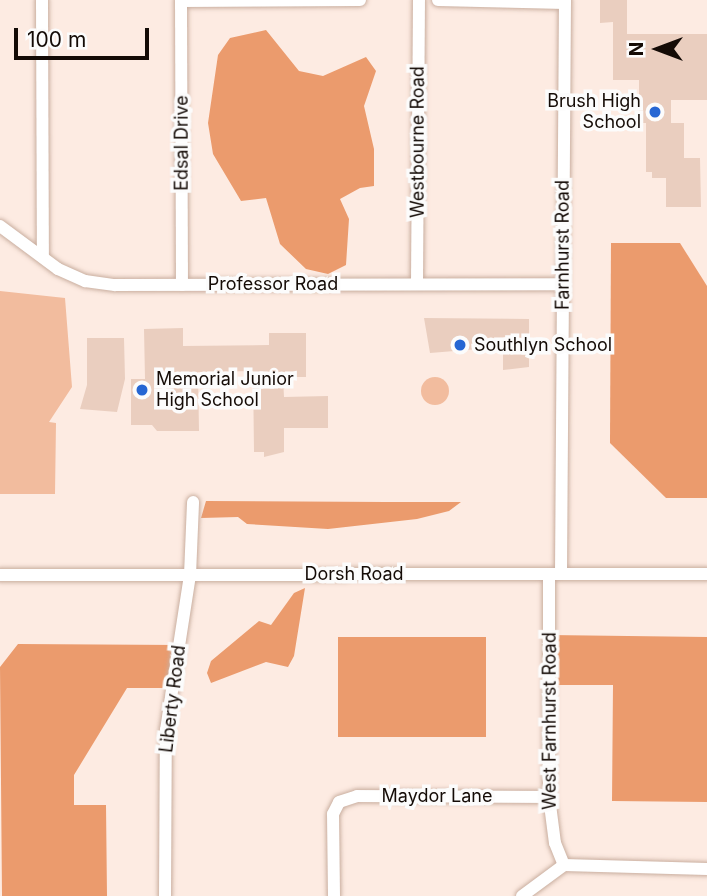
<!DOCTYPE html>
<style>
body{margin:0}
#map{position:relative;width:707px;height:896px;overflow:hidden;background:#fdebe2;font-family:Inter,sans-serif}
div>[style]{position:absolute}
.green>*{inset:0;background:#f2bc9e}
.round{border-radius:50%}
.forest>*{inset:0;background:#eb9b6d;transform-origin:0 0}
.building>*{inset:0;background:#eacebf}
.roads{filter:drop-shadow(0 0 2px #c9ae9f) drop-shadow(0 0 2px #c9ae9f)}
.minor>*{height:12px;margin:-6px;padding:0 6px;transform-origin:6px;border-radius:6px;background:#fff}
.dots>*{width:19px;height:19px;translate:-50% -50%;box-sizing:border-box;border:4px solid #fcfcfc;border-radius:50%}
span{translate:-50% -50%;white-space:nowrap;text-align:center;line-height:1.15;-webkit-text-stroke:7px #fcfcfc;paint-order:stroke}
.poi-label{font-size:18px;color:#140b06}
.right{translate:-100% -50%;text-align:right}
.left{translate:0 -50%;text-align:left}
.street-label{font-size:18px;color:#140b06}
.north{position:absolute;left:623px;top:14px;width:70px;height:70px;-webkit-text-stroke:5px #fcfcfc;paint-order:stroke;rotate:270deg;font-size:19px;font-weight:700;line-height:28px;text-align:center;color:#140b06}
.north::after{content:'';display:block;margin:auto;width:24px;height:32px;background:#140b06;clip-path:polygon(50% 0,100% 100%,50% 72%,0 100%)}
.scale{position:absolute;left:14px;top:28px;width:135px;height:32px;box-sizing:border-box;border:4px solid #140b06;border-top:0;padding-left:9px;font-size:21px;line-height:24px;white-space:nowrap;color:#140b06;-webkit-text-stroke:5px #fcfcfc;paint-order:stroke}
</style>
<div id="map">
<div class="green">
<div style="clip-path:polygon(0 291px,65px 298px,72px 387px,49px 422px,56px 423px,55px 494px,0 494px)"></div>
<div class="round" style="left:421px;top:377px;width:28px;height:28px"></div>
</div>
<div class="forest">
<div style="clip-path:polygon(266px 30px,299px 71px,323px 76px,366px 57px,376px 71px,364px 106px,374px 149px,374px 186px,360px 188px,340px 199px,349px 219px,346px 265px,328px 274px,306px 269px,280px 244px,266px 198px,241px 201px,213px 154px,208px 123px,218px 55px,230px 38px)"></div>
<div style="clip-path:polygon(611px 243px,680px 243px,707px 286px,707px 498px,666px 498px,610px 443px)"></div>
<div style="clip-path:polygon(206px 501px,386px 502px,461px 502px,449px 511px,417px 519px,328px 529px,247px 524px,238px 517px,201px 518px)"></div>
<div style="clip-path:polygon(305px 588px,294px 656px,288px 667px,266px 662px,211px 683px,207px 673px,211px 661px,259px 621px,271px 625px,294px 593px)"></div>
<div style="clip-path:polygon(549px 635px,707px 637px,707px 802px,612px 801px,613px 685px,549px 685px)"></div>
<div style="left:338px;top:637px;width:148px;height:100px"></div>
<div style="clip-path:polygon(18px 644px,179px 645px,172px 688px,127px 688px,74px 775px,74px 805px,106px 805px,107px 896px,2px 896px,0 667px)"></div>
</div>
<div class="building">
<div style="clip-path:polygon(600px 0,627px 0,627px 34px,707px 34px,707px 100px,671px 100px,671px 123px,684px 123px,684px 158px,700px 158px,701px 207px,666px 207px,666px 178px,652px 178px,652px 172px,646px 172px,646px 123px,639px 123px,639px 80px,613px 80px,613px 22px,600px 23px)"></div>
<div style="clip-path:polygon(424px 318px,529px 319px,529px 367px,503px 370px,503px 347px,430px 353px)"></div>
<div style="clip-path:polygon(183px 328px,183px 346px,269px 345px,269px 333px,306px 333px,306px 377px,283px 377px,284px 397px,328px 396px,328px 428px,284px 428px,284px 452px,264px 457px,264px 452px,254px 452px,253px 371px,198px 372px,199px 431px,157px 431px,152px 425px,131px 425px,131px 379px,145px 379px,144px 329px)"></div>
<div style="clip-path:polygon(87px 338px,124px 338px,125px 379px,117px 412px,80px 409px,87px 385px)"></div>
</div>
<div class="roads">
<div class="minor">
<div style="left:42px;top:0;width:257px;rotate:89.8deg"></div>
<div style="left:181px;top:0;width:285px;rotate:89.8deg"></div>
<div style="left:438px;top:0;width:127px;rotate:1.4deg"></div>
<div style="left:181px;top:1px;width:179px;rotate:-0.3deg"></div>
<div style="left:0;top:226px;width:72px;rotate:36.6deg"></div>
<div style="left:58px;top:269px;width:30px;rotate:24deg"></div>
<div style="left:85px;top:281px;width:30px;rotate:8deg"></div>
<div style="left:115px;top:285px;width:448px;rotate:-0.1deg"></div>
<div style="left:417px;top:284px;width:284px;rotate:-89.6deg"></div>
<div style="left:549px;top:574px;width:223px;rotate:90deg"></div>
<div style="left:549px;top:797px;width:46px;rotate:82.6deg"></div>
<div style="left:555px;top:843px;width:24px;rotate:68deg"></div>
<div style="left:561px;top:574px;width:574px;rotate:-89.6deg"></div>
<div style="left:0;top:575px;width:707px;rotate:-0.08deg"></div>
<div style="left:165px;top:896px;width:166px;rotate:-89.7deg"></div>
<div style="left:166px;top:730px;width:157px;rotate:-81.2deg"></div>
<div style="left:190px;top:575px;width:73px;rotate:-87.6deg"></div>
<div style="left:334px;top:896px;width:82px;rotate:-90.7deg"></div>
<div style="left:333px;top:814px;width:13px;rotate:-63deg"></div>
<div style="left:339px;top:802px;width:19px;rotate:-18deg"></div>
<div style="left:357px;top:796px;width:192px;rotate:0.3deg"></div>
<div style="left:522px;top:896px;width:52px;rotate:-36.4deg"></div>
<div style="left:564px;top:865px;width:143px;rotate:1.6deg"></div>
</div>
</div>
<div class="dots">
<div style="left:655px;top:112px;background:#2666d3"></div>
<div style="left:460px;top:345px;background:#2666d3"></div>
<div style="left:142px;top:390px;background:#2666d3"></div>
</div>
<div class="poi-label">
<span class="right" style="left:641px;top:112px">Brush High<br>School</span>
<span class="left" style="left:474px;top:345px">Southlyn School</span>
<span class="left" style="left:156px;top:390px">Memorial Junior<br>High School</span>
</div>
<div class="street-label">
<span style="left:418px;top:142px;rotate:-90deg">Westbourne Road</span>
<span style="left:182px;top:143px;rotate:-90deg">Edsal Drive</span>
<span style="left:563px;top:245px;rotate:-90deg">Farnhurst Road</span>
<span style="left:273px;top:284px">Professor Road</span>
<span style="left:354px;top:574px">Dorsh Road</span>
<span style="left:173px;top:699px;rotate:-83deg">Liberty Road</span>
<span style="left:550px;top:721px;rotate:-90deg">West Farnhurst Road</span>
<span style="left:437px;top:796px">Maydor Lane</span>
</div>
<div class="north">N</div>
<div class="scale">100 m</div>
</div>
